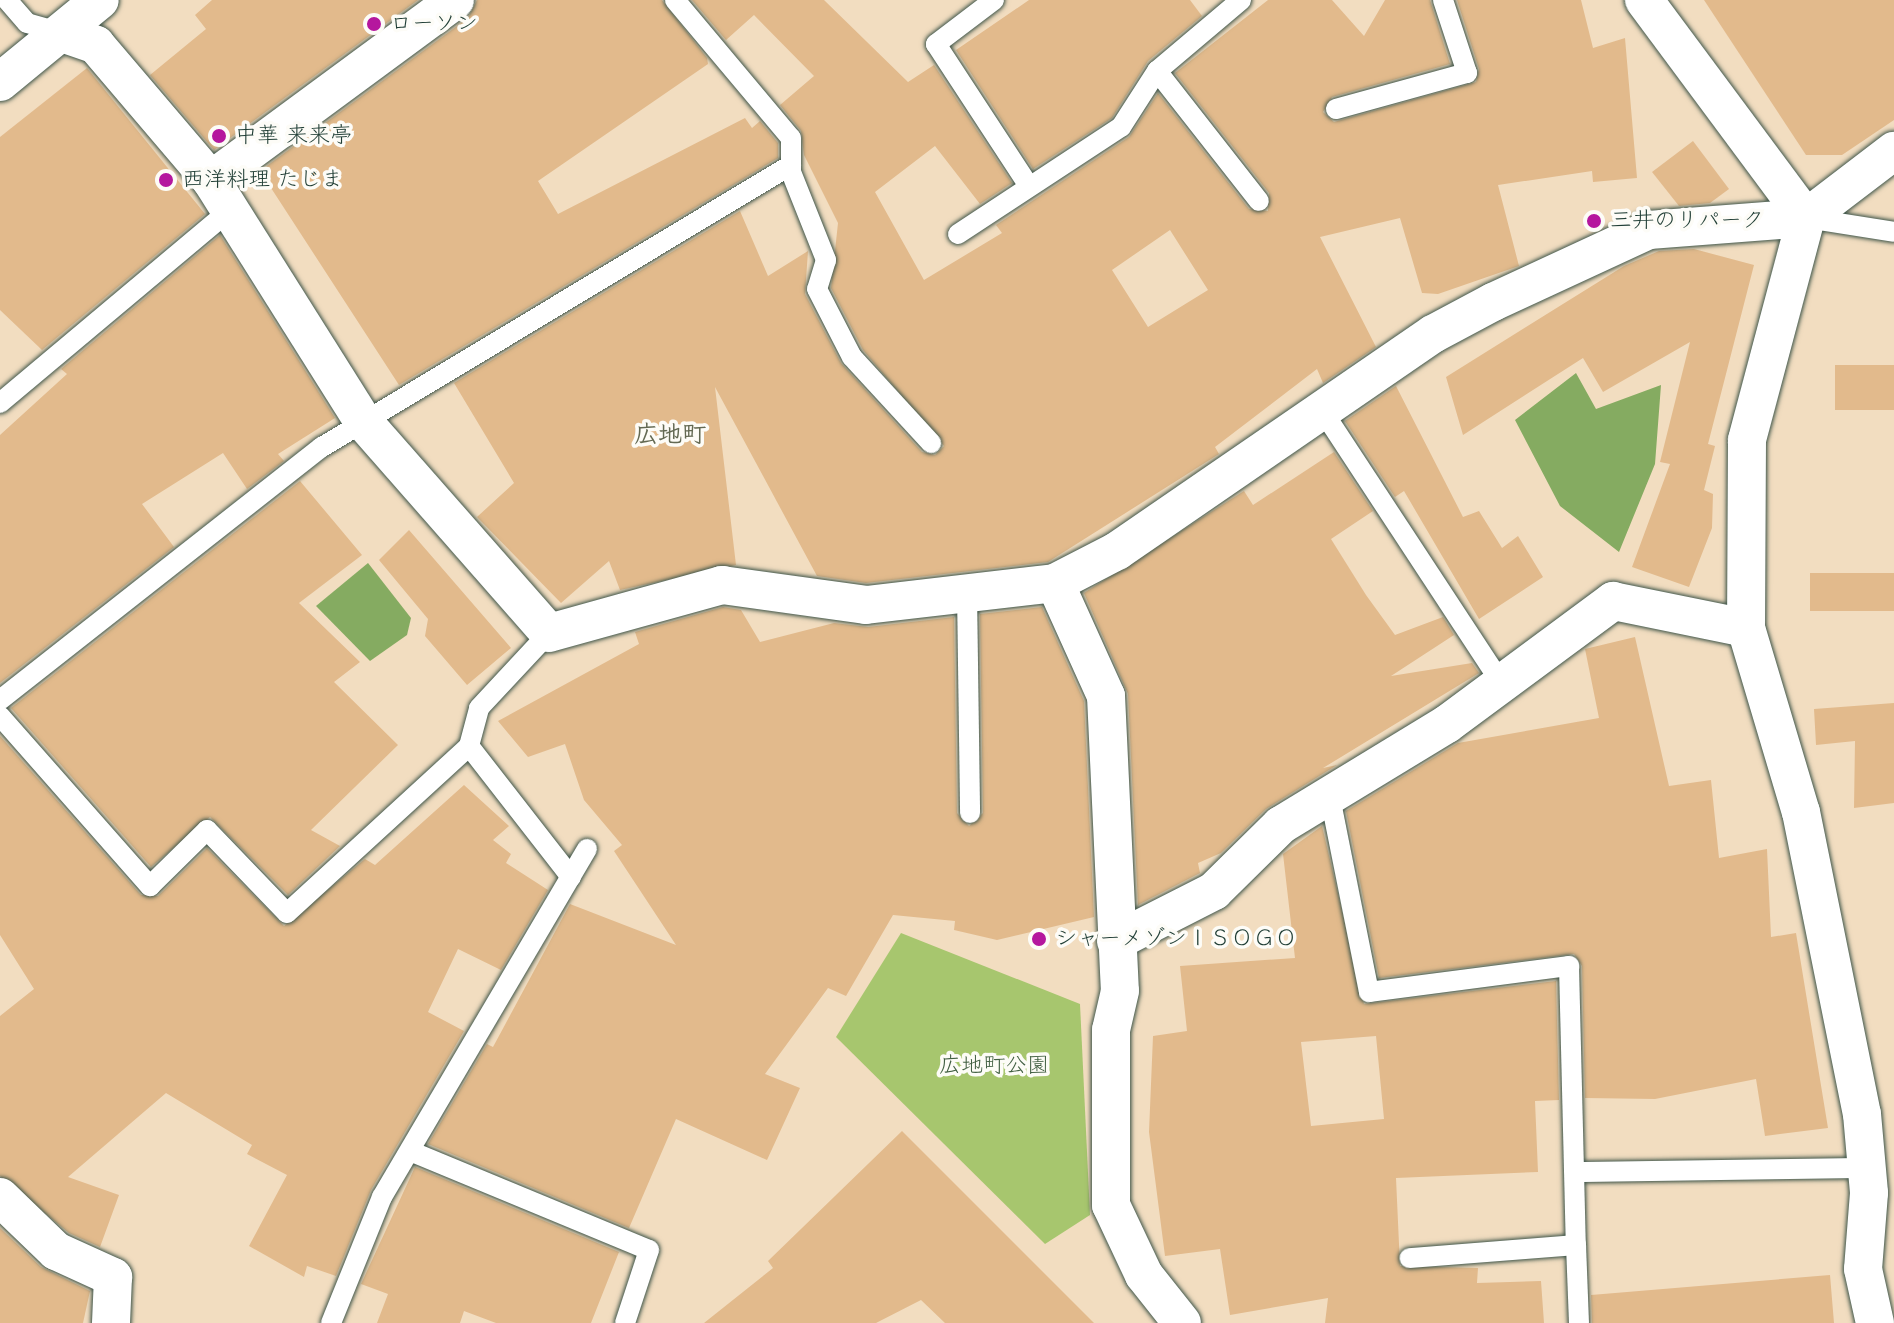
<!DOCTYPE html>
<meta charset="utf-8">
<style>
body{margin:0}
#map{position:relative;width:1894px;height:1323px;overflow:hidden;background:#f2ddc0;font-family:"Comic Neue","Klee One",sans-serif}
div>[style]{position:absolute}
.green>*{inset:0;background:#a7c66e}
.forest>*{inset:0;background:#85ab61}
.building>*{inset:0;background:#e2ba8c;transform-origin:0 0}
.roads{filter:drop-shadow(0 0 2px #3f5549) drop-shadow(0 0 2px #3f5549)}
.service>*{height:20px;margin:-10px;padding:0 10px;transform-origin:10px;border-radius:10px;background:#fff}
.minor>*{height:38px;margin:-19px;padding:0 19px;transform-origin:19px;border-radius:19px;background:#fff}
.dots>*{width:22px;height:22px;translate:-50% -50%;box-sizing:border-box;border:4px solid #fdfcf7;border-radius:50%}
span{translate:-50% -50%;white-space:nowrap;text-align:center;line-height:1.15;-webkit-text-stroke:7px #fdfcf7;paint-order:stroke}
.poi-label{font-size:22px;color:#1f3d34}
.left{translate:0 -50%;text-align:left}
.park-label{font-size:22px;color:#415f42}
.neighbourhood-label{font-size:24px;color:#636953;font-weight:700}
</style>
<div id="map">
<div class="green">
<div style="clip-path:polygon(901px 933px,1080px 1004px,1090px 1215px,1045px 1244px,836px 1037px)"></div>
</div>
<div class="forest">
<div style="clip-path:polygon(1576px 373px,1596px 409px,1661px 385px,1655px 464px,1619px 552px,1560px 506px,1515px 420px)"></div>
<div style="clip-path:polygon(368px 563px,411px 618px,407px 635px,370px 661px,316px 606px)"></div>
</div>
<div class="building">
<div style="clip-path:polygon(212px 0,418px 0,214px 150px,150px 75px,206px 29px,195px 15px)"></div>
<div style="clip-path:polygon(477px 0,662px 0,707px 58px,708px 64px,538px 181px,558px 214px,745px 118px,752px 128px,760px 121px,778px 143px,778px 158px,399px 385px,260px 171px,468px 18px)"></div>
<div style="clip-path:polygon(evenodd,692px 0,824px 0,908px 82px,934px 65px,1012px 183px,980px 204px,935px 146px,875px 192px,924px 280px,1002px 233px,996px 225px,1129px 137px,1158px 93px,1249px 209px,1268px 211px,1269px 193px,1175px 73px,1268px 0,1332px 0,1364px 36px,1385px 0,1430px 0,1450px 64px,1332px 97px,1323px 112px,1334px 122px,1476px 82px,1479px 69px,1457px 0,1581px 0,1593px 48px,1625px 38px,1637px 178px,1593px 182px,1592px 171px,1498px 185px,1519px 266px,1438px 294px,1422px 293px,1400px 218px,1320px 237px,1376px 347px,1323px 383px,1317px 369px,1215px 447px,1219px 454px,1048px 562px,866px 583px,817px 576px,715px 387px,736px 565px,620px 590px,609px 561px,561px 603px,477px 517px,514px 483px,454px 383px,740px 211px,768px 276px,808px 251px,805px 294px,841px 363px,922px 452px,935px 455px,944px 446px,863px 350px,831px 288px,838px 223px,804px 155px,801px 131px,780px 105px,814px 76px,754px 15px,726px 40px,692px 0,1170px 230px,1208px 290px,1148px 327px,1112px 270px,1170px 230px)"></div>
<div style="clip-path:polygon(1029px 0,1190px 0,1202px 16px,1148px 61px,1112px 118px,1033px 169px,956px 50px)"></div>
<div style="clip-path:polygon(1704px 0,1894px 0,1894px 120px,1842px 155px,1806px 155px)"></div>
<div style="clip-path:polygon(87px 68px,205px 214px,42px 350px,0 310px,0 137px)"></div>
<div style="clip-path:polygon(1693px 141px,1729px 189px,1710px 203px,1679px 206px,1652px 172px)"></div>
<div style="clip-path:polygon(220px 235px,335px 418px,278px 454px,284px 461px,247px 489px,223px 453px,142px 504px,174px 547px,0 683px,0 435px,67px 374px,61px 369px)"></div>
<div style="clip-path:polygon(1694px 249px,1754px 265px,1708px 444px,1715px 446px,1704px 490px,1713px 494px,1712px 528px,1689px 587px,1632px 567px,1670px 464px,1660px 462px,1690px 342px,1603px 392px,1583px 358px,1463px 435px,1446px 377px,1624px 266px,1659px 251px)"></div>
<div style="left:1835px;top:365px;width:59px;height:45px"></div>
<div style="clip-path:polygon(1396px 386px,1463px 517px,1479px 511px,1502px 548px,1518px 536px,1543px 577px,1479px 619px,1404px 491px,1395px 497px,1345px 421px)"></div>
<div style="clip-path:polygon(1334px 452px,1373px 511px,1331px 539px,1366px 595px,1395px 635px,1443px 617px,1454px 635px,1391px 676px,1472px 663px,1479px 673px,1323px 768px,1337px 765px,1266px 809px,1221px 853px,1198px 863px,1200px 873px,1138px 905px,1128px 694px,1084px 593px,1244px 491px,1253px 505px)"></div>
<div style="clip-path:polygon(300px 481px,362px 555px,299px 603px,360px 662px,334px 682px,398px 745px,311px 830px,340px 846px,288px 895px,210px 817px,151px 867px,11px 708px)"></div>
<div style="clip-path:polygon(409px 530px,511px 648px,467px 685px,425px 636px,428px 619px,379px 560px)"></div>
<div style="left:1894px;top:573px;width:38px;height:84px;rotate:90deg"></div>
<div style="clip-path:polygon(723px 607px,741px 610px,760px 642px,834px 623px,868px 627px,954px 617px,957px 813px,969px 826px,983px 813px,980px 614px,1042px 607px,1084px 701px,1094px 917px,997px 940px,954px 930px,955px 921px,893px 915px,846px 996px,828px 988px,765px 1074px,800px 1088px,767px 1160px,676px 1119px,629px 1228px,428px 1144px,487px 1044px,493px 1047px,570px 904px,676px 945px,614px 851px,622px 845px,584px 800px,565px 744px,528px 757px,498px 721px,639px 644px,635px 632px)"></div>
<div style="clip-path:polygon(1635px 637px,1669px 786px,1711px 780px,1719px 858px,1767px 849px,1771px 937px,1796px 933px,1828px 1128px,1765px 1136px,1756px 1079px,1655px 1099px,1585px 1098px,1582px 966px,1574px 954px,1379px 978px,1346px 811px,1458px 743px,1599px 718px,1585px 649px)"></div>
<div style="clip-path:polygon(1894px 703px,1894px 803px,1854px 808px,1855px 741px,1816px 745px,1814px 709px)"></div>
<div style="clip-path:polygon(0 736px,141px 895px,158px 896px,207px 848px,284px 926px,365px 859px,375px 865px,464px 785px,509px 826px,493px 840px,511px 854px,506px 863px,548px 890px,501px 970px,458px 949px,428px 1012px,464px 1031px,371px 1190px,336px 1276px,307px 1266px,304px 1277px,249px 1246px,287px 1175px,247px 1154px,252px 1145px,166px 1093px,68px 1177px,119px 1195px,100px 1247px,69px 1233px,0 1176px,0 1016px,34px 989px,0 935px)"></div>
<div style="clip-path:polygon(evenodd,1322px 826px,1364px 1004px,1556px 981px,1559px 1100px,1535px 1101px,1538px 1172px,1396px 1178px,1400px 1266px,1478px 1268px,1477px 1283px,1541px 1281px,1544px 1323px,1325px 1323px,1328px 1298px,1230px 1315px,1220px 1249px,1165px 1256px,1149px 1132px,1153px 1036px,1187px 1031px,1180px 966px,1295px 958px,1283px 854px,1322px 826px,1376px 1036px,1384px 1119px,1311px 1126px,1301px 1042px,1376px 1036px)"></div>
<div style="clip-path:polygon(902px 1131px,1094px 1323px,945px 1323px,921px 1300px,876px 1323px,704px 1323px,773px 1268px,768px 1261px)"></div>
<div style="clip-path:polygon(415px 1167px,619px 1252px,591px 1323px,496px 1323px,464px 1311px,460px 1323px,377px 1323px,388px 1294px,361px 1284px)"></div>
<div style="clip-path:polygon(0 1228px,41px 1267px,90px 1291px,83px 1323px,0 1323px)"></div>
<div style="clip-path:polygon(1830px 1275px,1834px 1323px,1592px 1323px,1591px 1295px)"></div>
</div>
<div class="roads">
<div class="service">
<div style="left:7px;top:0;width:30px;rotate:49deg"></div>
<div style="left:27px;top:23px;width:36px;rotate:16deg"></div>
<div style="left:675px;top:0;width:180px;rotate:50deg"></div>
<div style="left:791px;top:138px;width:34px;rotate:90deg"></div>
<div style="left:791px;top:172px;width:95px;rotate:68.3deg"></div>
<div style="left:826px;top:260px;width:30px;rotate:107deg"></div>
<div style="left:817px;top:289px;width:76px;rotate:62.8deg"></div>
<div style="left:852px;top:357px;width:117px;rotate:47.4deg"></div>
<div style="left:994px;top:0;width:73px;rotate:142.8deg"></div>
<div style="left:936px;top:44px;width:170px;rotate:56.8deg"></div>
<div style="left:1157px;top:71px;width:165px;rotate:51.9deg"></div>
<div style="left:1336px;top:109px;width:136px;rotate:-15.4deg"></div>
<div style="left:1467px;top:73px;width:77px;rotate:-108.2deg"></div>
<div style="left:1806px;top:218px;width:89px;rotate:9deg"></div>
<div style="left:958px;top:234px;width:195px;rotate:-33.3deg"></div>
<div style="left:1121px;top:127px;width:67px;rotate:-57.3deg"></div>
<div style="left:1157px;top:71px;width:110px;rotate:-40.2deg"></div>
<div style="left:0;top:403px;width:300px;rotate:-40deg"></div>
<div style="left:1324px;top:413px;width:324px;rotate:56.7deg"></div>
<div style="left:967px;top:592px;width:221px;rotate:89.2deg"></div>
<div style="left:0;top:700px;width:410px;rotate:-38.2deg"></div>
<div style="left:322px;top:447px;width:547px;rotate:-31.02deg"></div>
<div style="left:0;top:716px;width:227px;rotate:48.6deg"></div>
<div style="left:150px;top:886px;width:80px;rotate:-44.5deg"></div>
<div style="left:207px;top:830px;width:115px;rotate:46.1deg"></div>
<div style="left:287px;top:913px;width:247px;rotate:-42.5deg"></div>
<div style="left:469px;top:746px;width:166px;rotate:52.1deg"></div>
<div style="left:469px;top:746px;width:39px;rotate:-75deg"></div>
<div style="left:479px;top:708px;width:103px;rotate:-47deg"></div>
<div style="left:1329px;top:792px;width:204px;rotate:78.7deg"></div>
<div style="left:1369px;top:992px;width:202px;rotate:-7.4deg"></div>
<div style="left:1569px;top:966px;width:279px;rotate:88.6deg"></div>
<div style="left:1576px;top:1245px;width:167px;rotate:175.5deg"></div>
<div style="left:415px;top:1153px;width:253px;rotate:22.5deg"></div>
<div style="left:649px;top:1250px;width:77px;rotate:108.2deg"></div>
<div style="left:1576px;top:1172px;width:290px;rotate:-0.8deg"></div>
<div style="left:1576px;top:1245px;width:78px;rotate:87.8deg"></div>
<div style="left:331px;top:1323px;width:136px;rotate:-68deg"></div>
<div style="left:382px;top:1197px;width:404px;rotate:-59.5deg"></div>
</div>
<div class="minor">
<div style="left:1644px;top:0;width:272px;rotate:53.4deg"></div>
<div style="left:1806px;top:218px;width:230px;rotate:104.9deg"></div>
<div style="left:1747px;top:440px;width:188px;rotate:90.3deg"></div>
<div style="left:1746px;top:628px;width:192px;rotate:73.4deg"></div>
<div style="left:1801px;top:812px;width:308px;rotate:78.6deg"></div>
<div style="left:1862px;top:1114px;width:79px;rotate:84.9deg"></div>
<div style="left:1869px;top:1193px;width:76px;rotate:94.5deg"></div>
<div style="left:1863px;top:1269px;width:55px;rotate:77.5deg"></div>
<div style="left:62px;top:33px;width:36px;rotate:19deg"></div>
<div style="left:96px;top:45px;width:177px;rotate:49.6deg"></div>
<div style="left:211px;top:180px;width:284px;rotate:57.8deg"></div>
<div style="left:362px;top:420px;width:283px;rotate:48.7deg"></div>
<div style="left:549px;top:633px;width:180px;rotate:-15.5deg"></div>
<div style="left:722px;top:585px;width:145px;rotate:7.9deg"></div>
<div style="left:866px;top:605px;width:190px;rotate:-6.6deg"></div>
<div style="left:1055px;top:583px;width:124px;rotate:65.7deg"></div>
<div style="left:1106px;top:696px;width:295px;rotate:87.3deg"></div>
<div style="left:1120px;top:991px;width:40px;rotate:103deg"></div>
<div style="left:1111px;top:1030px;width:175px;rotate:90deg"></div>
<div style="left:1111px;top:1205px;width:77px;rotate:64.8deg"></div>
<div style="left:1144px;top:1275px;width:61px;rotate:51.6deg"></div>
<div style="left:0;top:82px;width:129px;rotate:-39.4deg"></div>
<div style="left:211px;top:180px;width:303px;rotate:-36.4deg"></div>
<div style="left:1055px;top:583px;width:70px;rotate:-27.3deg"></div>
<div style="left:1117px;top:551px;width:383px;rotate:-34.5deg"></div>
<div style="left:1433px;top:334px;width:68px;rotate:-28.1deg"></div>
<div style="left:1493px;top:302px;width:172px;rotate:-24.8deg"></div>
<div style="left:1649px;top:230px;width:157px;rotate:-4.4deg"></div>
<div style="left:1806px;top:218px;width:111px;rotate:-37.3deg"></div>
<div style="left:1116px;top:941px;width:110px;rotate:-27deg"></div>
<div style="left:1214px;top:891px;width:94px;rotate:-44.6deg"></div>
<div style="left:1281px;top:825px;width:194px;rotate:-31.3deg"></div>
<div style="left:1447px;top:724px;width:207px;rotate:-36.5deg"></div>
<div style="left:1613px;top:601px;width:136px;rotate:11.5deg"></div>
<div style="left:0;top:1197px;width:78px;rotate:44deg"></div>
<div style="left:56px;top:1251px;width:63px;rotate:24.5deg"></div>
<div style="left:113px;top:1277px;width:46px;rotate:92.5deg"></div>
</div>
</div>
<div class="dots">
<div style="left:374px;top:24px;background:#b5179e"></div>
<div style="left:219px;top:136px;background:#b5179e"></div>
<div style="left:166px;top:180px;background:#b5179e"></div>
<div style="left:1594px;top:221px;background:#b5179e"></div>
<div style="left:1039px;top:939px;background:#b5179e"></div>
</div>
<div class="poi-label">
<span class="left" style="left:390px;top:24px">ローソン</span>
<span class="left" style="left:235px;top:136px">中華 来来亭</span>
<span class="left" style="left:182px;top:180px">西洋料理 たじま</span>
<span class="left" style="left:1610px;top:221px">三井のリパーク</span>
<span class="left" style="left:1055px;top:939px">シャーメゾンＩＳＯＧＯ</span>
</div>
<div class="park-label">
<span style="left:994px;top:1066px">広地町公園</span>
</div>
<div class="neighbourhood-label">
<span style="left:670px;top:435px">広地町</span>
</div>
</div>
